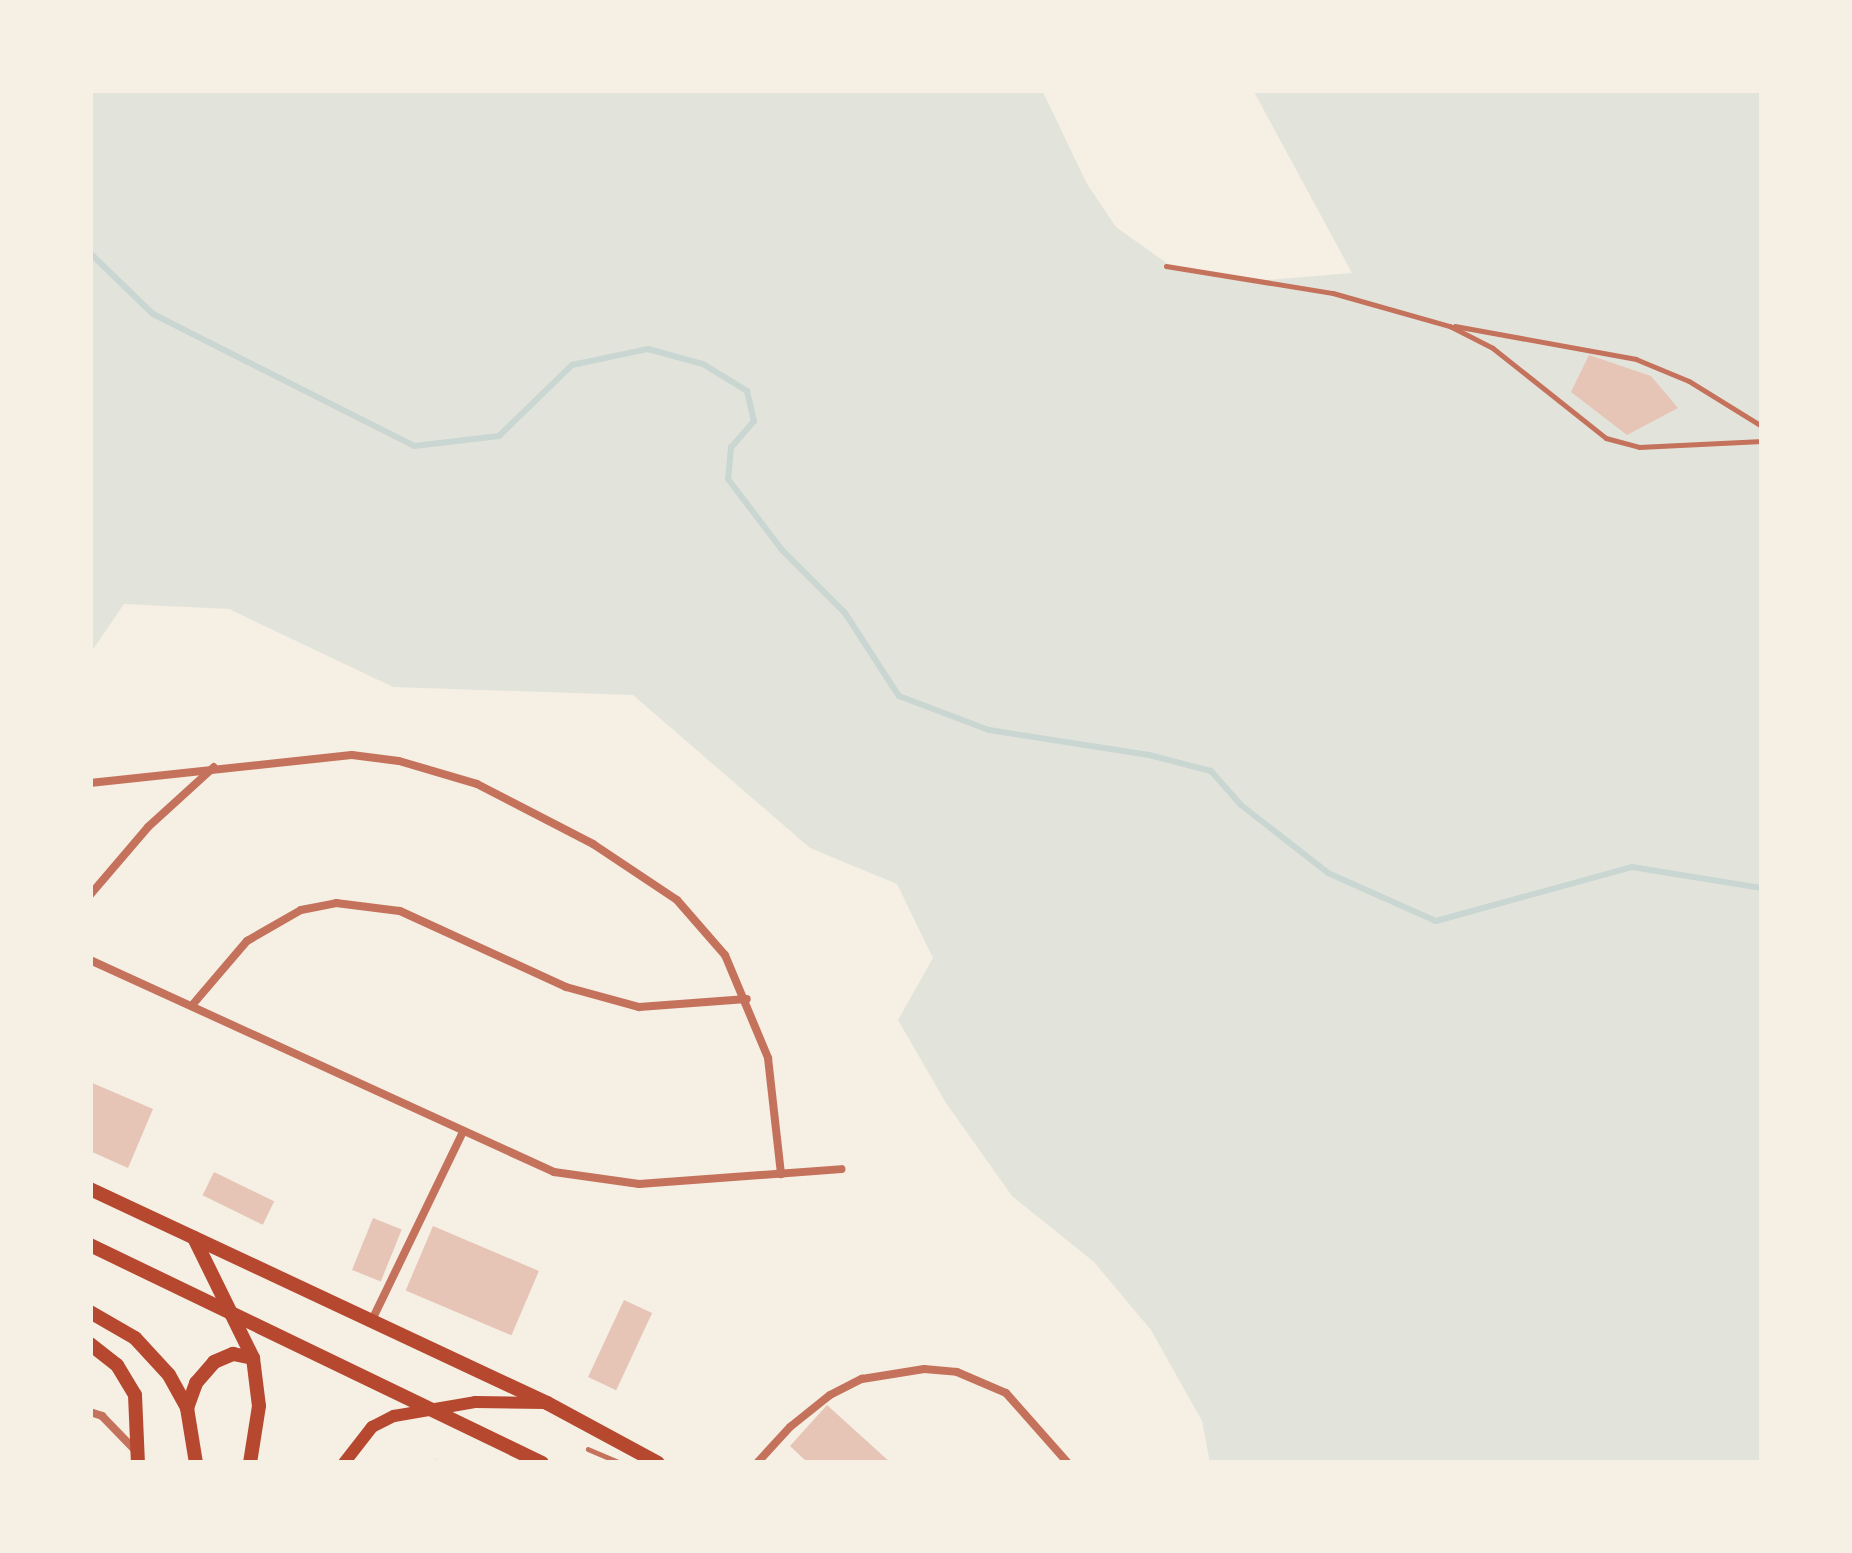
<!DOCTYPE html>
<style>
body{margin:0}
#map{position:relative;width:1852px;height:1553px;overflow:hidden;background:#f6efe4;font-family:Mulish,sans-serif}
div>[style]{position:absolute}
.green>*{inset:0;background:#e2e4dc}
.stream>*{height:6px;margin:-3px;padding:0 3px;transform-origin:3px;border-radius:3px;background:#c9d6d2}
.building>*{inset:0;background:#e6c5b7;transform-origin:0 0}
.service>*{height:4.5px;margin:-2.25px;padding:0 2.25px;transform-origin:2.25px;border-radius:2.25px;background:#c5725c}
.minor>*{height:8px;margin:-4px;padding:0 4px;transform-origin:4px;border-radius:4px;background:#c5725c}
.secondary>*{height:12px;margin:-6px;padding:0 6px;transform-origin:6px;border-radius:6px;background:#b5482f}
.trunk>*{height:14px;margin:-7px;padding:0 7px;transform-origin:7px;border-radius:7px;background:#b5482f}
span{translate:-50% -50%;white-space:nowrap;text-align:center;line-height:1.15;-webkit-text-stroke:12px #f6efe4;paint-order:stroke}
.frame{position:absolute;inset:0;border:93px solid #f6efe4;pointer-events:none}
</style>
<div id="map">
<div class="green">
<div style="clip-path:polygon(90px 90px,1042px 90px,1087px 184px,1116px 227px,1168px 264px,1255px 281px,1352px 273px,1253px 90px,1762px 90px,1762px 1463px,1210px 1463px,1202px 1421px,1151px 1330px,1094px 1262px,1012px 1196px,946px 1103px,898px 1020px,933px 958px,897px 884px,810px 848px,633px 695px,393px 687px,229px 609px,124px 604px,90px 654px)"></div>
</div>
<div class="stream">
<div style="left:90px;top:253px;width:88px;rotate:44.1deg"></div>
<div style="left:153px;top:314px;width:292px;rotate:26.8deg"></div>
<div style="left:414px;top:446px;width:86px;rotate:-6.7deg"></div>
<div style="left:499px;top:436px;width:102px;rotate:-44.2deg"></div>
<div style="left:572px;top:365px;width:78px;rotate:-11.9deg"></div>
<div style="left:648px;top:349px;width:57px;rotate:15.3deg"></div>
<div style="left:703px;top:364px;width:52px;rotate:31.5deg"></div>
<div style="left:747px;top:391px;width:31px;rotate:77deg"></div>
<div style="left:754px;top:421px;width:35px;rotate:131deg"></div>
<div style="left:731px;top:447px;width:32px;rotate:95deg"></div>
<div style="left:728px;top:479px;width:89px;rotate:52.7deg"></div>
<div style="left:782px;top:550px;width:89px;rotate:45deg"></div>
<div style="left:845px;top:613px;width:99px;rotate:57deg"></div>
<div style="left:899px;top:696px;width:96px;rotate:20.7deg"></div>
<div style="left:989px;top:730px;width:162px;rotate:8.9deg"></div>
<div style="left:1149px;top:755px;width:64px;rotate:14.5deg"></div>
<div style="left:1211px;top:771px;width:45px;rotate:48.6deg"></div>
<div style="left:1241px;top:805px;width:110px;rotate:38deg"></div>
<div style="left:1328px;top:873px;width:118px;rotate:24deg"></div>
<div style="left:1436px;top:921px;width:203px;rotate:-15.4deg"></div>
<div style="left:1632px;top:867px;width:132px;rotate:9.2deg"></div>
</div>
<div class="building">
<div style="clip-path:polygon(1589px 355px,1651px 376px,1678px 408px,1627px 435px,1571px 392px)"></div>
<div style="clip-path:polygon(90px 1082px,153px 1109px,128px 1168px,90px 1151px)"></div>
<div style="left:214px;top:1172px;width:67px;height:26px;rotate:26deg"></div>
<div style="left:373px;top:1218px;width:31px;height:56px;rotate:22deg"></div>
<div style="left:433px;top:1226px;width:115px;height:70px;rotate:23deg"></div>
<div style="left:624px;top:1300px;width:31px;height:85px;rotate:25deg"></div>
<div style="clip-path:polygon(827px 1405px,891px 1463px,808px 1463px,790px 1446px)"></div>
</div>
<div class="service">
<div style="left:1166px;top:266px;width:169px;rotate:9.2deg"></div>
<div style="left:1333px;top:293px;width:122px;rotate:15.8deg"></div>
<div style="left:1450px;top:326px;width:48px;rotate:27.1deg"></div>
<div style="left:1493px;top:348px;width:144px;rotate:38.5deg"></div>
<div style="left:1606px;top:438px;width:34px;rotate:15deg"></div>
<div style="left:1639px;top:447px;width:123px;rotate:-2.8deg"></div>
<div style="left:1455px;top:326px;width:184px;rotate:10.3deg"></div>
<div style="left:1636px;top:359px;width:57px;rotate:22.5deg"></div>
<div style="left:1689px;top:381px;width:86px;rotate:31.7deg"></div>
<div style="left:588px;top:1449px;width:36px;rotate:23deg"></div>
<div style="left:433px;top:1463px;width:2px;rotate:-27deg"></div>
</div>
<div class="minor">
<div style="left:90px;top:783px;width:263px;rotate:-6.1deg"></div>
<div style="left:352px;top:755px;width:47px;rotate:7.3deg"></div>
<div style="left:399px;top:761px;width:81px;rotate:16.4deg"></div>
<div style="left:477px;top:784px;width:131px;rotate:27.3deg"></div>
<div style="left:593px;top:844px;width:101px;rotate:33.7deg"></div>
<div style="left:677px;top:900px;width:73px;rotate:48.9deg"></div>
<div style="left:725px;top:955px;width:112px;rotate:67.3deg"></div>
<div style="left:768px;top:1058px;width:117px;rotate:83.6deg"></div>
<div style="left:90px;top:895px;width:89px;rotate:-49.5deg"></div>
<div style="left:148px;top:827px;width:89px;rotate:-42.3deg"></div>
<div style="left:90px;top:960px;width:510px;rotate:24.56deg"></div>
<div style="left:554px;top:1172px;width:86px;rotate:8deg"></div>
<div style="left:639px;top:1184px;width:203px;rotate:-4.2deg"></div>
<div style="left:194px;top:1003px;width:82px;rotate:-49.5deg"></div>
<div style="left:247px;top:941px;width:62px;rotate:-29.9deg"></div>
<div style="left:301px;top:910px;width:36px;rotate:-11deg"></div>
<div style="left:336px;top:903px;width:64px;rotate:7.1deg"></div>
<div style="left:400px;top:911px;width:183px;rotate:24.6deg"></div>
<div style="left:566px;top:987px;width:76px;rotate:15.3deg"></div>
<div style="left:639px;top:1007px;width:108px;rotate:-4.2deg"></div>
<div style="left:372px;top:1320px;width:207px;rotate:-64.2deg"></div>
<div style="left:90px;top:1412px;width:13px;rotate:18deg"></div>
<div style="left:102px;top:1416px;width:46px;rotate:45.9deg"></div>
<div style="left:757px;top:1463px;width:49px;rotate:-47.5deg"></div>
<div style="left:790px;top:1427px;width:51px;rotate:-38.7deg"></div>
<div style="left:830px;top:1395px;width:36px;rotate:-27deg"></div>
<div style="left:862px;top:1379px;width:63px;rotate:-9.2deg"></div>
<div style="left:924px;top:1369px;width:33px;rotate:5deg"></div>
<div style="left:957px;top:1372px;width:53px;rotate:23.2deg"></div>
<div style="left:1006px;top:1393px;width:94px;rotate:48.5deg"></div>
</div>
<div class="secondary">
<div style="left:344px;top:1463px;width:46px;rotate:-52.1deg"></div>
<div style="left:372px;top:1427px;width:25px;rotate:-27deg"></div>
<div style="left:394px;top:1416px;width:82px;rotate:-9.8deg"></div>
<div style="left:475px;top:1402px;width:71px;rotate:0.8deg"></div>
</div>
<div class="trunk">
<div style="left:90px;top:1189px;width:505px;rotate:25.09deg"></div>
<div style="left:547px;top:1403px;width:126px;rotate:28.4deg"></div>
<div style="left:194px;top:1238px;width:134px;rotate:63.8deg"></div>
<div style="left:253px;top:1358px;width:48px;rotate:82.9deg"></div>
<div style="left:259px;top:1406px;width:58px;rotate:99deg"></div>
<div style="left:90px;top:1245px;width:502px;rotate:25.75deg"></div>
<div style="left:90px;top:1312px;width:52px;rotate:30deg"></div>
<div style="left:135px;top:1338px;width:50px;rotate:47.4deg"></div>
<div style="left:169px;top:1375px;width:38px;rotate:61deg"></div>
<div style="left:187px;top:1408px;width:56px;rotate:80.7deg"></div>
<div style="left:90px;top:1344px;width:34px;rotate:38deg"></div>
<div style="left:117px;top:1365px;width:35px;rotate:59deg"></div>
<div style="left:135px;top:1395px;width:68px;rotate:87.5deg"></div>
<div style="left:187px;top:1408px;width:27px;rotate:-70deg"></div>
<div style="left:196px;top:1383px;width:28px;rotate:-49deg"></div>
<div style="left:214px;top:1362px;width:21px;rotate:-23deg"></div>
<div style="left:233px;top:1354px;width:20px;rotate:11deg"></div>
</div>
<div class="frame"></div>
</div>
